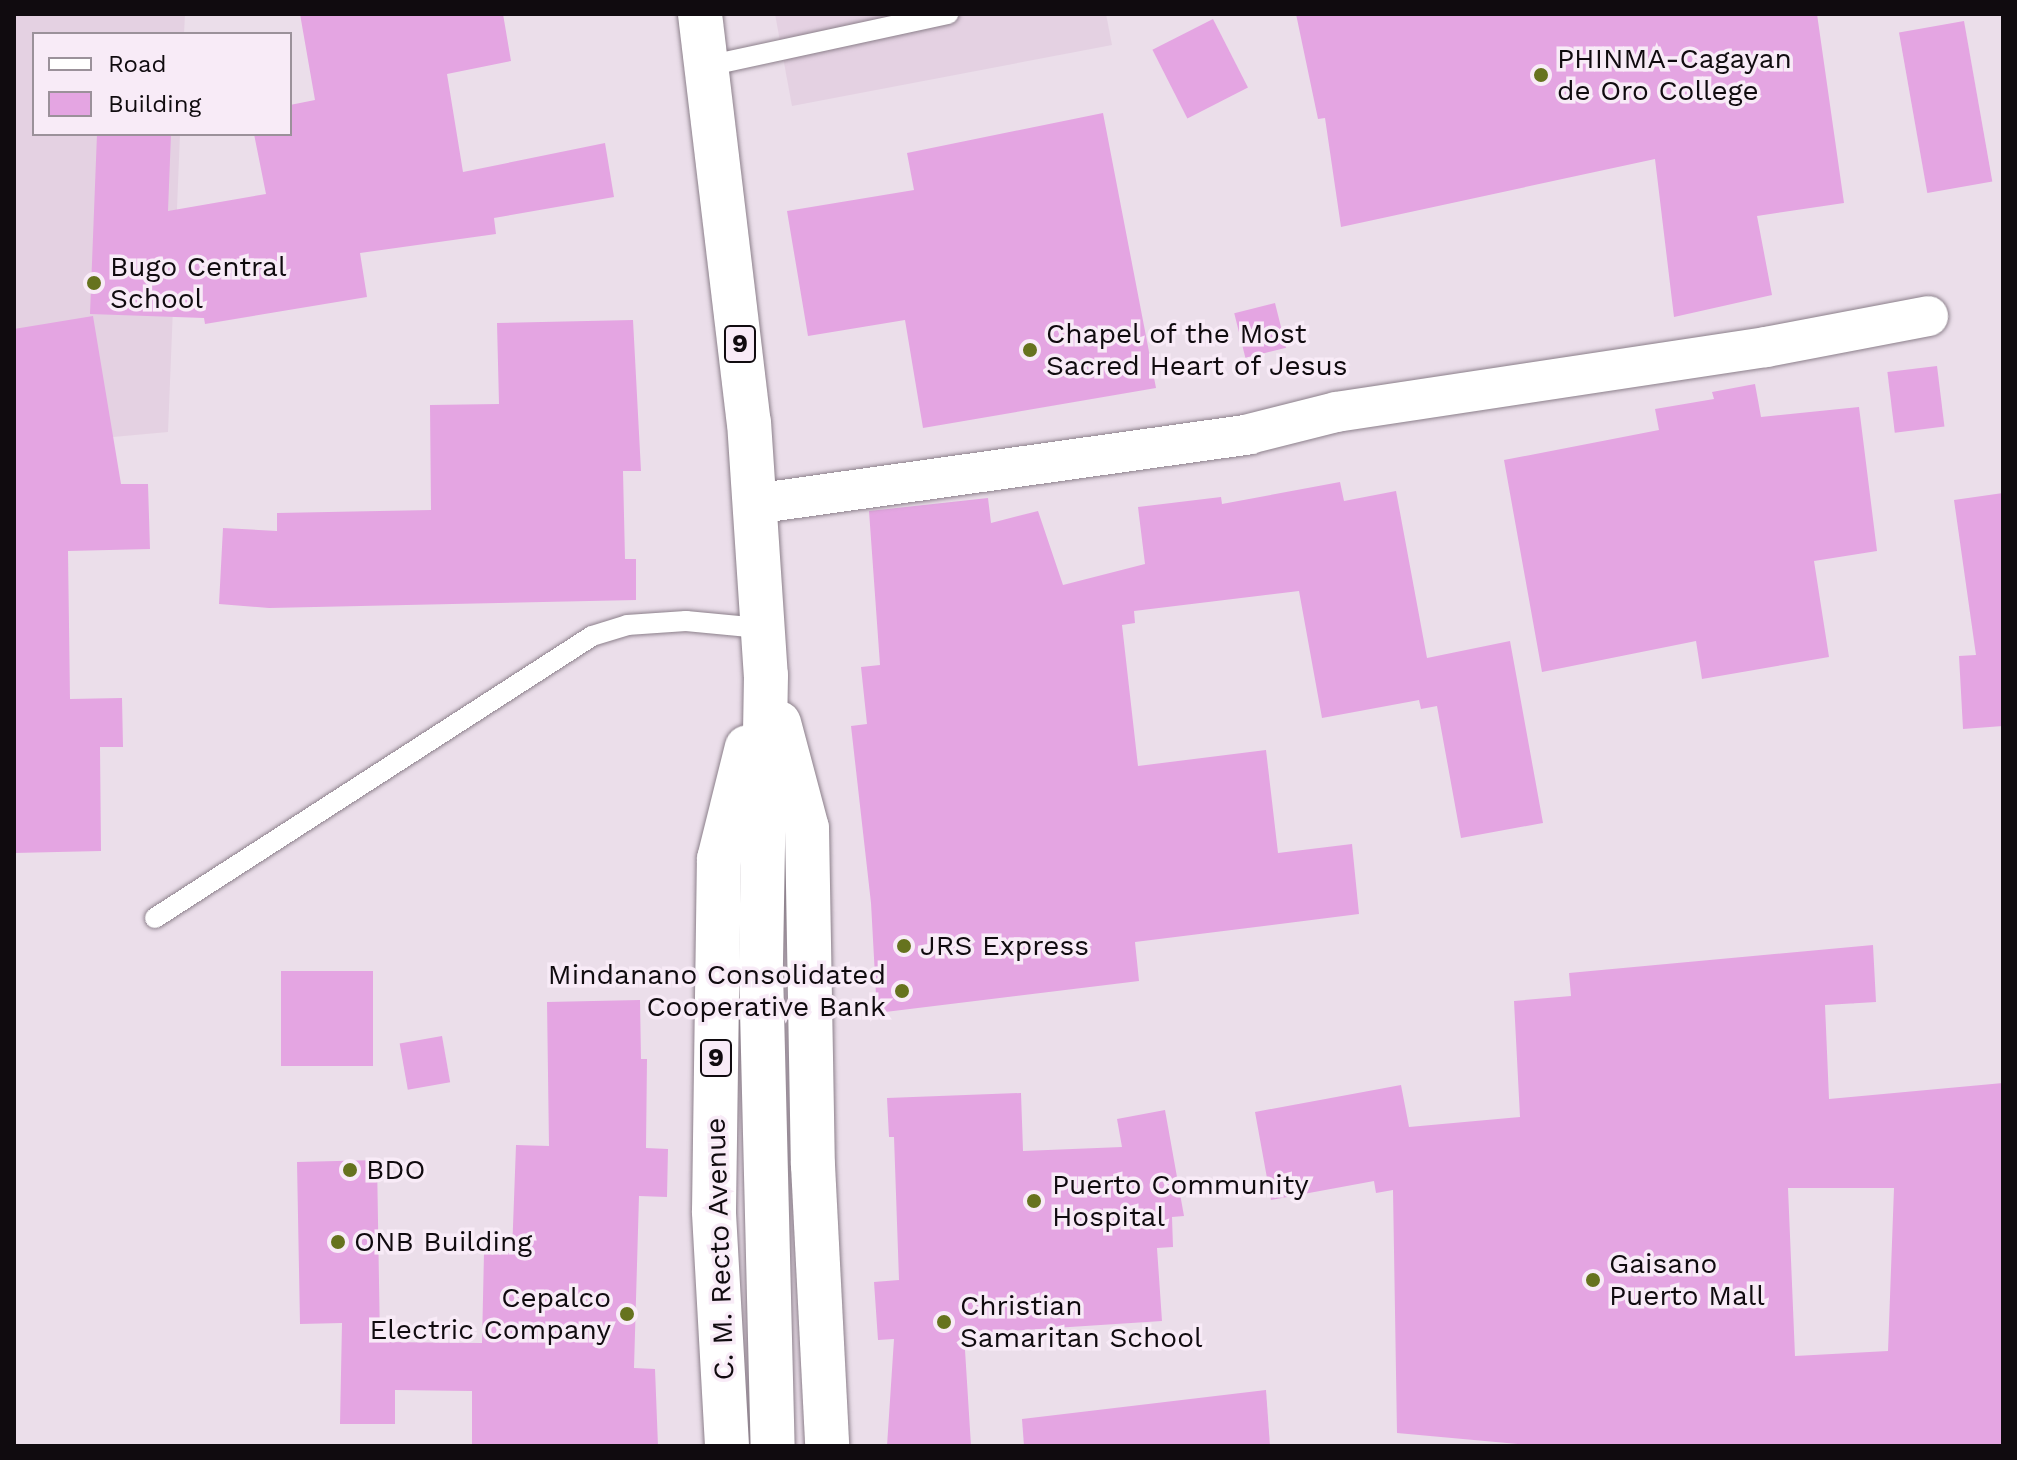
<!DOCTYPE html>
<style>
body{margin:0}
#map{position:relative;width:2017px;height:1460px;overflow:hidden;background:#ebdeea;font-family:"Work Sans",sans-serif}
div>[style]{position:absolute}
.built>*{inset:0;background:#e4d1e2}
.building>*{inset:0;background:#e4a5e2;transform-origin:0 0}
.roads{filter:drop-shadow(0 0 2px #8c808b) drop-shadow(0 0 2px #8c808b)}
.lane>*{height:20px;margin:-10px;padding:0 10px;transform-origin:10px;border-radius:10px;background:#fff}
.street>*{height:40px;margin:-20px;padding:0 20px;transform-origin:20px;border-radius:20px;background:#fff}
.highway>*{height:44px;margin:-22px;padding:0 22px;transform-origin:22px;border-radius:22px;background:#fff}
.dots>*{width:22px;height:22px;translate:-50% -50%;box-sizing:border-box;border:4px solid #f8ebf7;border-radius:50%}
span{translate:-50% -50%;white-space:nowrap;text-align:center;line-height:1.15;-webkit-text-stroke:7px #f8ebf7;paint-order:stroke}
.shield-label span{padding:2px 6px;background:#f8ebf7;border:2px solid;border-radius:6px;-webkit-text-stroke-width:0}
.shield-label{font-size:26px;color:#100b0f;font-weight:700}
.poi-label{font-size:28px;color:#100b0f}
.left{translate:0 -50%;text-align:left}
.right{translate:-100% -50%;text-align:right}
.street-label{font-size:28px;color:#100b0f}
.frame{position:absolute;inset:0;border:16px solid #100b0f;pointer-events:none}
.legend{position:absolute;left:32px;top:32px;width:260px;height:104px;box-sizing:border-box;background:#f8ebf7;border:2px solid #9b919a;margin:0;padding:10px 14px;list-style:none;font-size:24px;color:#100b0f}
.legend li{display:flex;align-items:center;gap:16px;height:40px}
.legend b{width:40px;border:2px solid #9b919a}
</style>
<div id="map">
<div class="built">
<div style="clip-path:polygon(14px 14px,185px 14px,184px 34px,34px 34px,34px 134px,180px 134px,168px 432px,14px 446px)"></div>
<div style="clip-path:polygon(775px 14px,1106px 14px,1112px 45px,792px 106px)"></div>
</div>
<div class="building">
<div style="clip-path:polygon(300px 14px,503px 14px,511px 61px,447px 74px,463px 172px,605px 143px,614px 197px,494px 218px,496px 234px,360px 253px,367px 297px,205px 324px,204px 318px,90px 314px,97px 134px,171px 134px,168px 211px,266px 194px,254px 134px,290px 134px,290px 105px,315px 100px)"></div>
<div style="clip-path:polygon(1296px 14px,1817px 14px,1844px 203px,1757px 216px,1772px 295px,1674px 317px,1655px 159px,1341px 227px,1325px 118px,1318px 119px)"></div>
<div style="left:1213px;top:19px;width:77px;height:68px;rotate:63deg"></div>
<div style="left:1964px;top:21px;width:163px;height:66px;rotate:80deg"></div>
<div style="clip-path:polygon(1103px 113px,1156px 388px,923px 428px,905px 320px,808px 336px,787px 211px,914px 190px,907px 153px)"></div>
<div style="left:1275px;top:303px;width:46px;height:42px;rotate:76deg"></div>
<div style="clip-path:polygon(93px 316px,121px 484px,148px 484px,150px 549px,68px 551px,70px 699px,122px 698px,123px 747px,100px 747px,101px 851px,14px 853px,14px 329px)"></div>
<div style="clip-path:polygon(633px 320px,641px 471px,623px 471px,625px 559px,636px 559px,636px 600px,269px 608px,219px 604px,223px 528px,277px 531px,277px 513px,431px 510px,430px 405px,499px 404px,497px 323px)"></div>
<div style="left:1937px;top:366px;width:61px;height:50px;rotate:83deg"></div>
<div style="clip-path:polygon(1755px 384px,1761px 417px,1859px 407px,1877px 551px,1814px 561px,1829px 657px,1702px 679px,1696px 641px,1542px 672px,1504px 460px,1659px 430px,1655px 409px,1714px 399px,1712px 392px)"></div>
<div style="clip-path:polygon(1340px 482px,1344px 501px,1396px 491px,1427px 658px,1510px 641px,1543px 823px,1461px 838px,1437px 706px,1421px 709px,1419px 700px,1322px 718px,1299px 591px,1134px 611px,1135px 623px,1122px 625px,1138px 766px,1266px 750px,1278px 853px,1352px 844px,1359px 914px,1135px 942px,1139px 981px,877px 1013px,871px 903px,851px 726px,867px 724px,861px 667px,880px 665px,869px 511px,988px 498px,991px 523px,1038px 511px,1063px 585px,1145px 564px,1138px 507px,1221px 497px,1222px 504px)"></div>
<div style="clip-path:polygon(2003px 493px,2003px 726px,1963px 729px,1959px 656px,1976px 655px,1954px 500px)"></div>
<div style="clip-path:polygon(evenodd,1873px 945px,1876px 1002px,1825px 1005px,1829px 1099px,2003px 1083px,2003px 1446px,1539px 1446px,1397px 1433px,1393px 1190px,1376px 1193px,1374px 1181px,1271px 1200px,1255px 1112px,1401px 1085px,1409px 1127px,1520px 1117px,1514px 1001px,1571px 996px,1569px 973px,1873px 945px,1788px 1188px,1894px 1188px,1888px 1351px,1795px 1356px,1788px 1188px)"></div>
<div style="left:281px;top:971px;width:92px;height:95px"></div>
<div style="clip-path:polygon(640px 1000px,641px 1059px,647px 1059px,646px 1148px,668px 1149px,667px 1197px,639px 1196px,634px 1368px,655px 1369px,658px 1446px,472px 1446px,472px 1391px,395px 1390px,395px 1424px,340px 1424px,342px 1323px,300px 1324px,297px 1162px,377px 1160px,380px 1342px,482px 1343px,484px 1253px,512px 1253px,516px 1145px,549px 1146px,547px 1002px)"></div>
<div style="left:442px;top:1036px;width:47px;height:43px;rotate:80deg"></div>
<div style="clip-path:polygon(1021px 1093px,1023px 1151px,1122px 1147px,1117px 1119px,1165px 1110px,1184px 1216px,1172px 1217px,1173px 1247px,1157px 1248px,1162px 1321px,964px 1334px,971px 1446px,887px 1446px,894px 1339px,878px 1340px,874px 1282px,899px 1280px,894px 1137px,889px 1137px,887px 1098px)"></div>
<div style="clip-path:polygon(1266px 1390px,1270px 1446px,1024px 1446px,1022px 1419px)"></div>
</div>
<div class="roads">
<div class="lane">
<div style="left:707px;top:66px;width:247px;rotate:-12.2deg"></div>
<div style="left:155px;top:918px;width:520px;rotate:-32.83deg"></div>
<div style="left:592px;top:636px;width:37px;rotate:-17deg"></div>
<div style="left:627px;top:625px;width:59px;rotate:-3.9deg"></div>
<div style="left:686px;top:621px;width:74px;rotate:5.4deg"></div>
</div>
<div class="street">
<div style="left:754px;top:504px;width:500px;rotate:-8deg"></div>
<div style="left:1249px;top:434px;width:90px;rotate:-14.2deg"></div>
<div style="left:1336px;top:412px;width:435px;rotate:-8.6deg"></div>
<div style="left:1766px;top:347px;width:165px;rotate:-10.8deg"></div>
</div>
<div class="highway">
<div style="left:700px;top:14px;width:411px;rotate:83.2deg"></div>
<div style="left:749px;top:422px;width:254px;rotate:86.2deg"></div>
<div style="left:766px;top:675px;width:295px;rotate:91deg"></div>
<div style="left:761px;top:970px;width:476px;rotate:88.6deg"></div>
<div style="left:779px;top:723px;width:109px;rotate:75.1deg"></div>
<div style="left:807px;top:828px;width:337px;rotate:89deg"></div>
<div style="left:813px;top:1165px;width:281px;rotate:87.1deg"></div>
<div style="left:727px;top:1446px;width:235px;rotate:-93.2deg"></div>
<div style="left:714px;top:1211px;width:352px;rotate:-89.2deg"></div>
<div style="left:719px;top:859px;width:115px;rotate:-76deg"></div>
</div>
</div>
<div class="dots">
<div style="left:1541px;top:75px;background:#66731e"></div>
<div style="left:94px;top:283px;background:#66731e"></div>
<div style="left:1030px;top:350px;background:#66731e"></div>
<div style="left:904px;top:946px;background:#66731e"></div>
<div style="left:902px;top:991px;background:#66731e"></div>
<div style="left:350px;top:1170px;background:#66731e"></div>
<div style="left:1034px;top:1201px;background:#66731e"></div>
<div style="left:338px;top:1242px;background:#66731e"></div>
<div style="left:1593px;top:1280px;background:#66731e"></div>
<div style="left:627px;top:1314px;background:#66731e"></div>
<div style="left:944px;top:1322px;background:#66731e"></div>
</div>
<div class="shield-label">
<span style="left:740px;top:344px">9</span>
<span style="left:716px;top:1058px">9</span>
</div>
<div class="poi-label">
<span class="left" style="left:1557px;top:75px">PHINMA-Cagayan<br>de Oro College</span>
<span class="left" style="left:110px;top:283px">Bugo Central<br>School</span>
<span class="left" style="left:1046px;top:350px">Chapel of the Most<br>Sacred Heart of Jesus</span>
<span class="left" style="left:920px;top:946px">JRS Express</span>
<span class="right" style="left:886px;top:991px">Mindanano Consolidated<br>Cooperative Bank</span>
<span class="left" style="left:366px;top:1170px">BDO</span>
<span class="left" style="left:1052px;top:1201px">Puerto Community<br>Hospital</span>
<span class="left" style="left:354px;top:1242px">ONB Building</span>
<span class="left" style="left:1609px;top:1280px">Gaisano<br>Puerto Mall</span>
<span class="right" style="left:611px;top:1314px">Cepalco<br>Electric Company</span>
<span class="left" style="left:960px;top:1322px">Christian<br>Samaritan School</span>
</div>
<div class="street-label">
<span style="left:720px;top:1249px;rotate:-92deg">C. M. Recto Avenue</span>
</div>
<div class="frame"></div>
<ul class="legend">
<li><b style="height:10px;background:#fff"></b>Road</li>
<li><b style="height:22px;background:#e4a5e2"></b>Building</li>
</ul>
</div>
